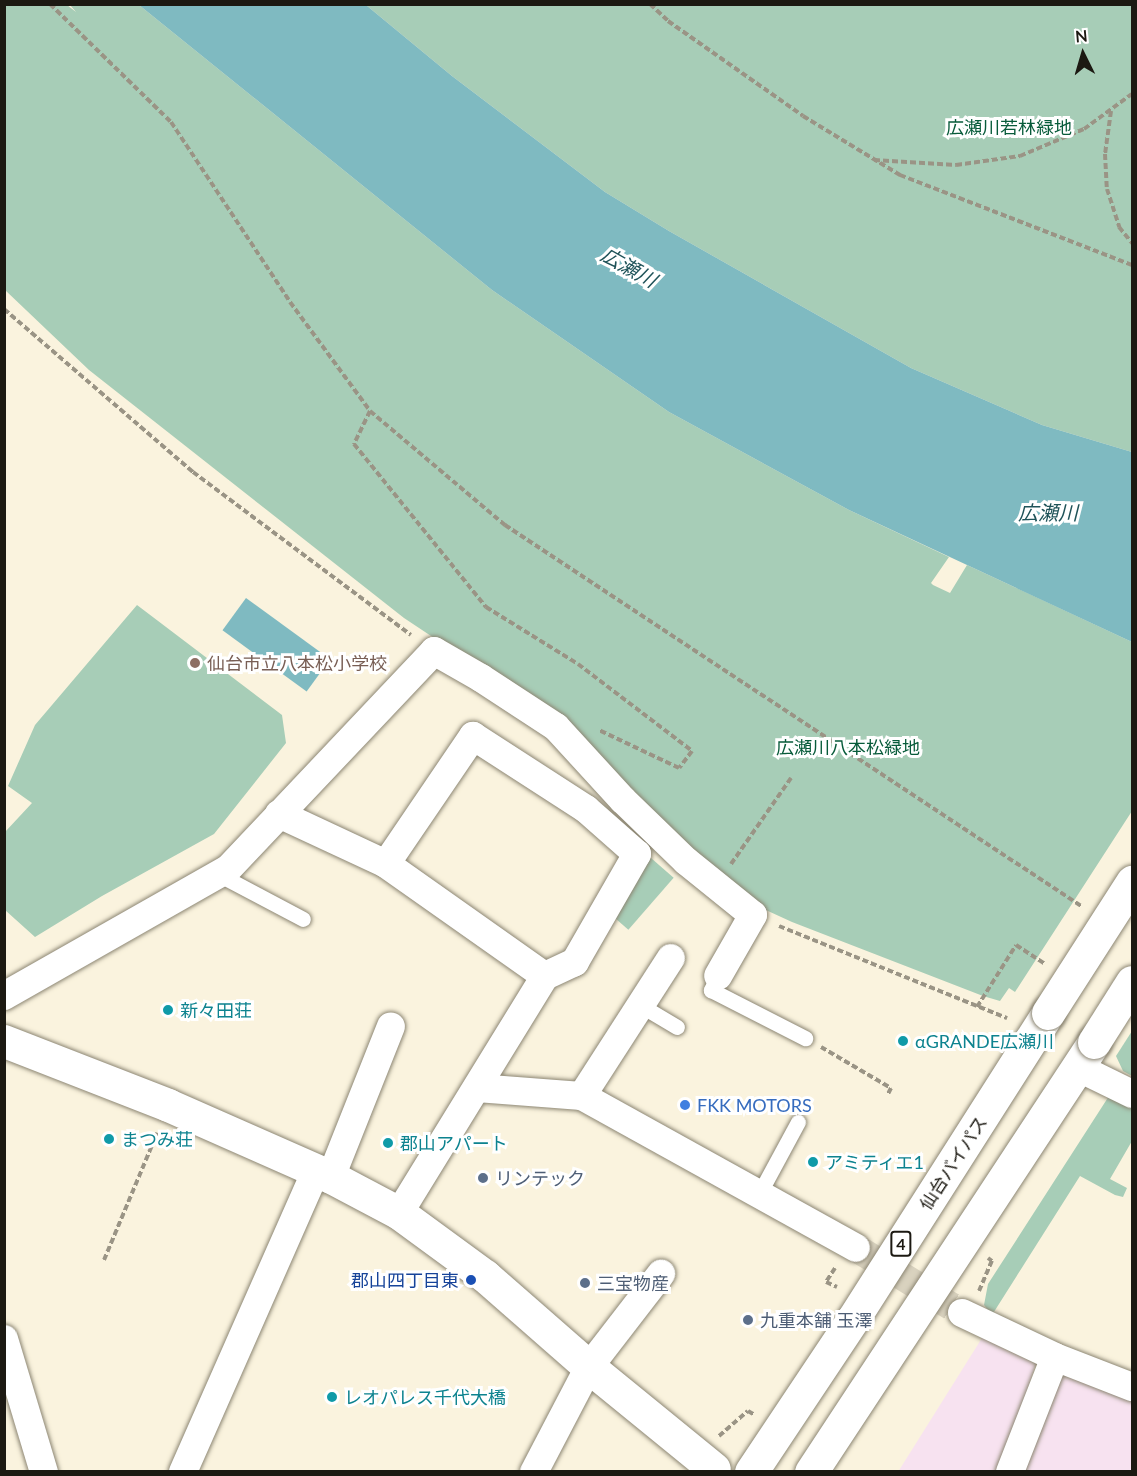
<!DOCTYPE html>
<meta charset="utf-8">
<style>
body{margin:0}
#map{position:relative;width:1137px;height:1476px;overflow:hidden;background:#faf3de;font-family:Lato,"Noto Sans JP",sans-serif}
div>[style]{position:absolute}
.commercial>*{inset:0;background:#f7e2f0}
.green>*{inset:0;background:#a7cdb7;transform-origin:0 0}
.water>*{inset:0;background:#7fbac1;transform-origin:0 0}
.street-tunnel>*{height:28px;margin-top:-14px;transform-origin:0;background:repeating-linear-gradient(90deg,#d9d2bf 0 28px,transparent 0 42px)}
.path>*{height:4px;margin-top:-2px;transform-origin:0;background:repeating-linear-gradient(90deg,#9a9485 0 6px,transparent 0 9px)}
.roads{filter:drop-shadow(0 0 2px #8c8673) drop-shadow(0 0 2px #8c8673)}
.lane>*{height:15px;margin:-7.5px;padding:0 7.5px;transform-origin:7.5px;border-radius:7.5px;background:#fff}
.street>*{height:28px;margin:-14px;padding:0 14px;transform-origin:14px;border-radius:14px;background:#fff}
.secondary>*{height:33px;margin:-16.5px;padding:0 16.5px;transform-origin:16.5px;border-radius:16.5px;background:#fff}
.highway>*{height:33px;margin:-16.5px;padding:0 16.5px;transform-origin:16.5px;border-radius:16.5px;background:#fff}
.bridges{filter:drop-shadow(0 0 2px #8c8673) drop-shadow(0 0 2px #8c8673)}
.highway-bridge>*{height:33px;margin:-16.5px;padding:0 16.5px;transform-origin:16.5px;border-radius:16.5px;background:#fff}
.dots>*{width:16px;height:16px;translate:-50% -50%;box-sizing:border-box;border:3px solid #fff;border-radius:50%}
span{translate:-50% -50%;white-space:nowrap;text-align:center;line-height:1.15;-webkit-text-stroke:6px #fff;paint-order:stroke}
.shield-label span{padding:2px 4px;background:#fff;border:2px solid;border-radius:4px;-webkit-text-stroke-width:0}
.shield-label{font-size:16px;color:#1c1912;font-weight:700}
.park-label{font-size:18px;color:#075b3a}
.education-label{font-size:18px;color:#785e54}
.left{translate:0 -50%;text-align:left}
.culture-label{font-size:18px;color:#0d838f}
.shop-label{font-size:18px;color:#366cbe}
.street-label{font-size:18px;color:#1c1912}
.service-label{font-size:18px;color:#4e5e75}
.transit-label{font-size:18px;color:#164399}
.right{translate:-100% -50%;text-align:right}
.water-label{font-size:20px;color:#1f5359;font-style:italic}
.frame{position:absolute;inset:0;border:6px solid #1c1912;pointer-events:none}
.north{position:absolute;left:1053px;top:24px;width:60px;height:60px;-webkit-text-stroke:4px #fff;paint-order:stroke;rotate:355deg;font-size:16px;font-weight:700;line-height:24px;text-align:center;color:#1c1912}
.north::after{content:'';display:block;margin:auto;width:21px;height:27px;background:#1c1912;clip-path:polygon(50% 0,100% 100%,50% 72%,0 100%)}
</style>
<div id="map">
<div class="commercial">
<div style="clip-path:polygon(982px 1338px,1036px 1364px,999px 1471px,898px 1472px)"></div>
<div style="clip-path:polygon(1056px 1369px,1132px 1399px,1132px 1471px,1016px 1472px)"></div>
</div>
<div class="green">
<div style="clip-path:polygon(4px 5px,67px 5px,76px 12px,70px 5px,139px 5px,492px 290px,669px 412px,849px 510px,949px 557px,931px 583px,933px 585px,950px 593px,967px 565px,1132px 642px,1132px 811px,1015px 992px,1009px 988px,1000px 1001px,983px 996px,792px 922px,748px 902px,559px 721px,404px 618px,89px 370px,5px 290px)"></div>
<div style="clip-path:polygon(366px 5px,1132px 5px,1132px 452px,1042px 425px,911px 368px,669px 231px,605px 192px,452px 76px)"></div>
<div style="clip-path:polygon(137px 605px,282px 715px,286px 743px,214px 834px,102px 896px,35px 937px,5px 910px,5px 832px,32px 803px,8px 786px,35px 725px)"></div>
<div style="left:651px;top:858px;width:30px;height:69px;rotate:41deg"></div>
<div style="clip-path:polygon(1132px 1031px,1132px 1076px,1123px 1071px,1116px 1056px)"></div>
<div style="clip-path:polygon(1109px 1096px,1132px 1107px,1132px 1141px,1110px 1179px,1127px 1188px,1123px 1197px,1115px 1195px,1080px 1176px,992px 1315px,984px 1305px,988px 1284px)"></div>
</div>
<div class="water">
<div style="clip-path:polygon(139px 5px,366px 5px,452px 76px,605px 192px,669px 231px,911px 368px,1042px 425px,1132px 452px,1132px 642px,849px 510px,669px 412px,492px 290px)"></div>
<div style="left:246px;top:598px;width:104px;height:40px;rotate:36deg"></div>
</div>
<div class="street-tunnel">
<div style="left:856px;top:1248px;width:124px;rotate:31.5deg"></div>
</div>
<div class="path">
<div style="left:50px;top:4px;width:169px;rotate:44.3deg"></div>
<div style="left:171px;top:122px;width:216px;rotate:56.5deg"></div>
<div style="left:290px;top:302px;width:135px;rotate:53.7deg"></div>
<div style="left:370px;top:411px;width:177px;rotate:40.2deg"></div>
<div style="left:505px;top:525px;width:691px;rotate:33.48deg"></div>
<div style="left:650px;top:4px;width:25px;rotate:43deg"></div>
<div style="left:668px;top:21px;width:165px;rotate:35.1deg"></div>
<div style="left:803px;top:116px;width:114px;rotate:31.3deg"></div>
<div style="left:900px;top:175px;width:249px;rotate:21.2deg"></div>
<div style="left:1111px;top:111px;width:43px;rotate:97.9deg"></div>
<div style="left:1105px;top:154px;width:35px;rotate:87deg"></div>
<div style="left:1107px;top:189px;width:40px;rotate:72deg"></div>
<div style="left:1119px;top:227px;width:21px;rotate:51deg"></div>
<div style="left:874px;top:160px;width:82px;rotate:3.5deg"></div>
<div style="left:956px;top:165px;width:65px;rotate:-8deg"></div>
<div style="left:1020px;top:156px;width:69px;rotate:-22.9deg"></div>
<div style="left:1084px;top:129px;width:59px;rotate:-36.1deg"></div>
<div style="left:4px;top:309px;width:250px;rotate:40.8deg"></div>
<div style="left:193px;top:472px;width:272px;rotate:36.8deg"></div>
<div style="left:370px;top:411px;width:37px;rotate:116deg"></div>
<div style="left:354px;top:444px;width:210px;rotate:51deg"></div>
<div style="left:486px;top:607px;width:108px;rotate:31.8deg"></div>
<div style="left:578px;top:664px;width:143px;rotate:37.3deg"></div>
<div style="left:692px;top:751px;width:21px;rotate:127deg"></div>
<div style="left:679px;top:768px;width:89px;rotate:-154.6deg"></div>
<div style="left:731px;top:864px;width:105px;rotate:-55.1deg"></div>
<div style="left:779px;top:926px;width:246px;rotate:22deg"></div>
<div style="left:977px;top:1007px;width:73px;rotate:-57.8deg"></div>
<div style="left:1016px;top:945px;width:35px;rotate:33deg"></div>
<div style="left:821px;top:1047px;width:81px;rotate:30.4deg"></div>
<div style="left:891px;top:1088px;width:7px;rotate:117deg"></div>
<div style="left:104px;top:1260px;width:138px;rotate:-67.3deg"></div>
<div style="left:835px;top:1268px;width:17px;rotate:123deg"></div>
<div style="left:826px;top:1282px;width:12px;rotate:24deg"></div>
<div style="left:979px;top:1291px;width:33px;rotate:-67deg"></div>
<div style="left:992px;top:1261px;width:5px;rotate:-143deg"></div>
<div style="left:719px;top:1436px;width:38px;rotate:-41deg"></div>
<div style="left:748px;top:1411px;width:8px;rotate:30deg"></div>
</div>
<div class="roads">
<div class="lane">
<div style="left:218px;top:874px;width:96px;rotate:27.9deg"></div>
<div style="left:718px;top:976px;width:16px;rotate:117deg"></div>
<div style="left:711px;top:990px;width:106px;rotate:27.1deg"></div>
<div style="left:640px;top:1005px;width:43px;rotate:30.7deg"></div>
<div style="left:759px;top:1194px;width:82px;rotate:-61.6deg"></div>
</div>
<div class="street">
<div style="left:279px;top:814px;width:118px;rotate:25deg"></div>
<div style="left:386px;top:864px;width:155px;rotate:-55.8deg"></div>
<div style="left:473px;top:736px;width:135px;rotate:32.9deg"></div>
<div style="left:586px;top:809px;width:68px;rotate:41.4deg"></div>
<div style="left:637px;top:854px;width:125px;rotate:119.9deg"></div>
<div style="left:575px;top:962px;width:33px;rotate:155deg"></div>
<div style="left:545px;top:976px;width:278px;rotate:121.6deg"></div>
<div style="left:386px;top:864px;width:194px;rotate:35.2deg"></div>
<div style="left:4px;top:996px;width:257px;rotate:-29.6deg"></div>
<div style="left:228px;top:869px;width:300px;rotate:-46.6deg"></div>
<div style="left:434px;top:651px;width:54px;rotate:29.9deg"></div>
<div style="left:481px;top:678px;width:90px;rotate:33.2deg"></div>
<div style="left:556px;top:727px;width:99px;rotate:47.5deg"></div>
<div style="left:623px;top:800px;width:88px;rotate:44.1deg"></div>
<div style="left:686px;top:861px;width:86px;rotate:38.9deg"></div>
<div style="left:753px;top:915px;width:70px;rotate:119.8deg"></div>
<div style="left:1077px;top:1067px;width:61px;rotate:26.1deg"></div>
<div style="left:477px;top:1088px;width:105px;rotate:4.4deg"></div>
<div style="left:582px;top:1096px;width:313px;rotate:29deg"></div>
<div style="left:582px;top:1096px;width:164px;rotate:-57.2deg"></div>
<div style="left:331px;top:1177px;width:162px;rotate:-68.3deg"></div>
<div style="left:962px;top:1313px;width:103px;rotate:25.3deg"></div>
<div style="left:1055px;top:1357px;width:83px;rotate:21.3deg"></div>
<div style="left:4px;top:1339px;width:139px;rotate:73.3deg"></div>
<div style="left:183px;top:1472px;width:330px;rotate:-66.2deg"></div>
<div style="left:534px;top:1472px;width:119px;rotate:-62.4deg"></div>
<div style="left:589px;top:1367px;width:118px;rotate:-52.3deg"></div>
<div style="left:1010px;top:1472px;width:123px;rotate:-68.6deg"></div>
</div>
<div class="secondary">
<div style="left:4px;top:1041px;width:176px;rotate:21.3deg"></div>
<div style="left:168px;top:1105px;width:178px;rotate:23.8deg"></div>
<div style="left:331px;top:1177px;width:77px;rotate:27.9deg"></div>
<div style="left:399px;top:1213px;width:107px;rotate:36.2deg"></div>
<div style="left:485px;top:1276px;width:138px;rotate:41.2deg"></div>
<div style="left:589px;top:1367px;width:161px;rotate:39.2deg"></div>
</div>
<div class="highway">
<div style="left:751px;top:1472px;width:184px;rotate:-56.3deg"></div>
<div style="left:853px;top:1319px;width:363px;rotate:-57.5deg"></div>
<div style="left:811px;top:1472px;width:515px;rotate:-56.65deg"></div>
</div>
</div>
<div class="bridges">
<div class="highway-bridge">
<div style="left:1048px;top:1013px;width:156px;rotate:-57.3deg"></div>
<div style="left:1094px;top:1042px;width:71px;rotate:-57.7deg"></div>
</div>
</div>
<div class="dots">
<div style="left:195px;top:663px;background:#8d6e63"></div>
<div style="left:168px;top:1010px;background:#0f9aa8"></div>
<div style="left:903px;top:1041px;background:#0f9aa8"></div>
<div style="left:685px;top:1105px;background:#3f7fe0"></div>
<div style="left:109px;top:1139px;background:#0f9aa8"></div>
<div style="left:388px;top:1143px;background:#0f9aa8"></div>
<div style="left:813px;top:1162px;background:#0f9aa8"></div>
<div style="left:483px;top:1178px;background:#5c6f8a"></div>
<div style="left:471px;top:1280px;background:#1a4fb4"></div>
<div style="left:585px;top:1283px;background:#5c6f8a"></div>
<div style="left:748px;top:1320px;background:#5c6f8a"></div>
<div style="left:332px;top:1397px;background:#0f9aa8"></div>
</div>
<div class="shield-label">
<span style="left:901px;top:1244px">4</span>
</div>
<div class="park-label">
<span style="left:1009px;top:127px">広瀬川若林緑地</span>
<span style="left:848px;top:747px">広瀬川八本松緑地</span>
</div>
<div class="education-label">
<span class="left" style="left:207px;top:663px">仙台市立八本松小学校</span>
</div>
<div class="culture-label">
<span class="left" style="left:180px;top:1010px">新々田荘</span>
<span class="left" style="left:915px;top:1041px">αGRANDE広瀬川</span>
<span class="left" style="left:121px;top:1139px">まつみ荘</span>
<span class="left" style="left:400px;top:1143px">郡山アパート</span>
<span class="left" style="left:825px;top:1162px">アミティエ1</span>
<span class="left" style="left:344px;top:1397px">レオパレス千代大橋</span>
</div>
<div class="shop-label">
<span class="left" style="left:697px;top:1105px">FKK MOTORS</span>
</div>
<div class="street-label">
<span style="left:953px;top:1163px;rotate:-57deg">仙台バイパス</span>
</div>
<div class="service-label">
<span class="left" style="left:495px;top:1178px">リンテック</span>
<span class="left" style="left:597px;top:1283px">三宝物産</span>
<span class="left" style="left:760px;top:1320px">九重本舗 玉澤</span>
</div>
<div class="transit-label">
<span class="right" style="left:459px;top:1280px">郡山四丁目東</span>
</div>
<div class="water-label">
<span style="left:629px;top:267px;rotate:29deg">広瀬川</span>
<span style="left:1048px;top:512px">広瀬川</span>
</div>
<div class="frame"></div>
<div class="north">N</div>
</div>
